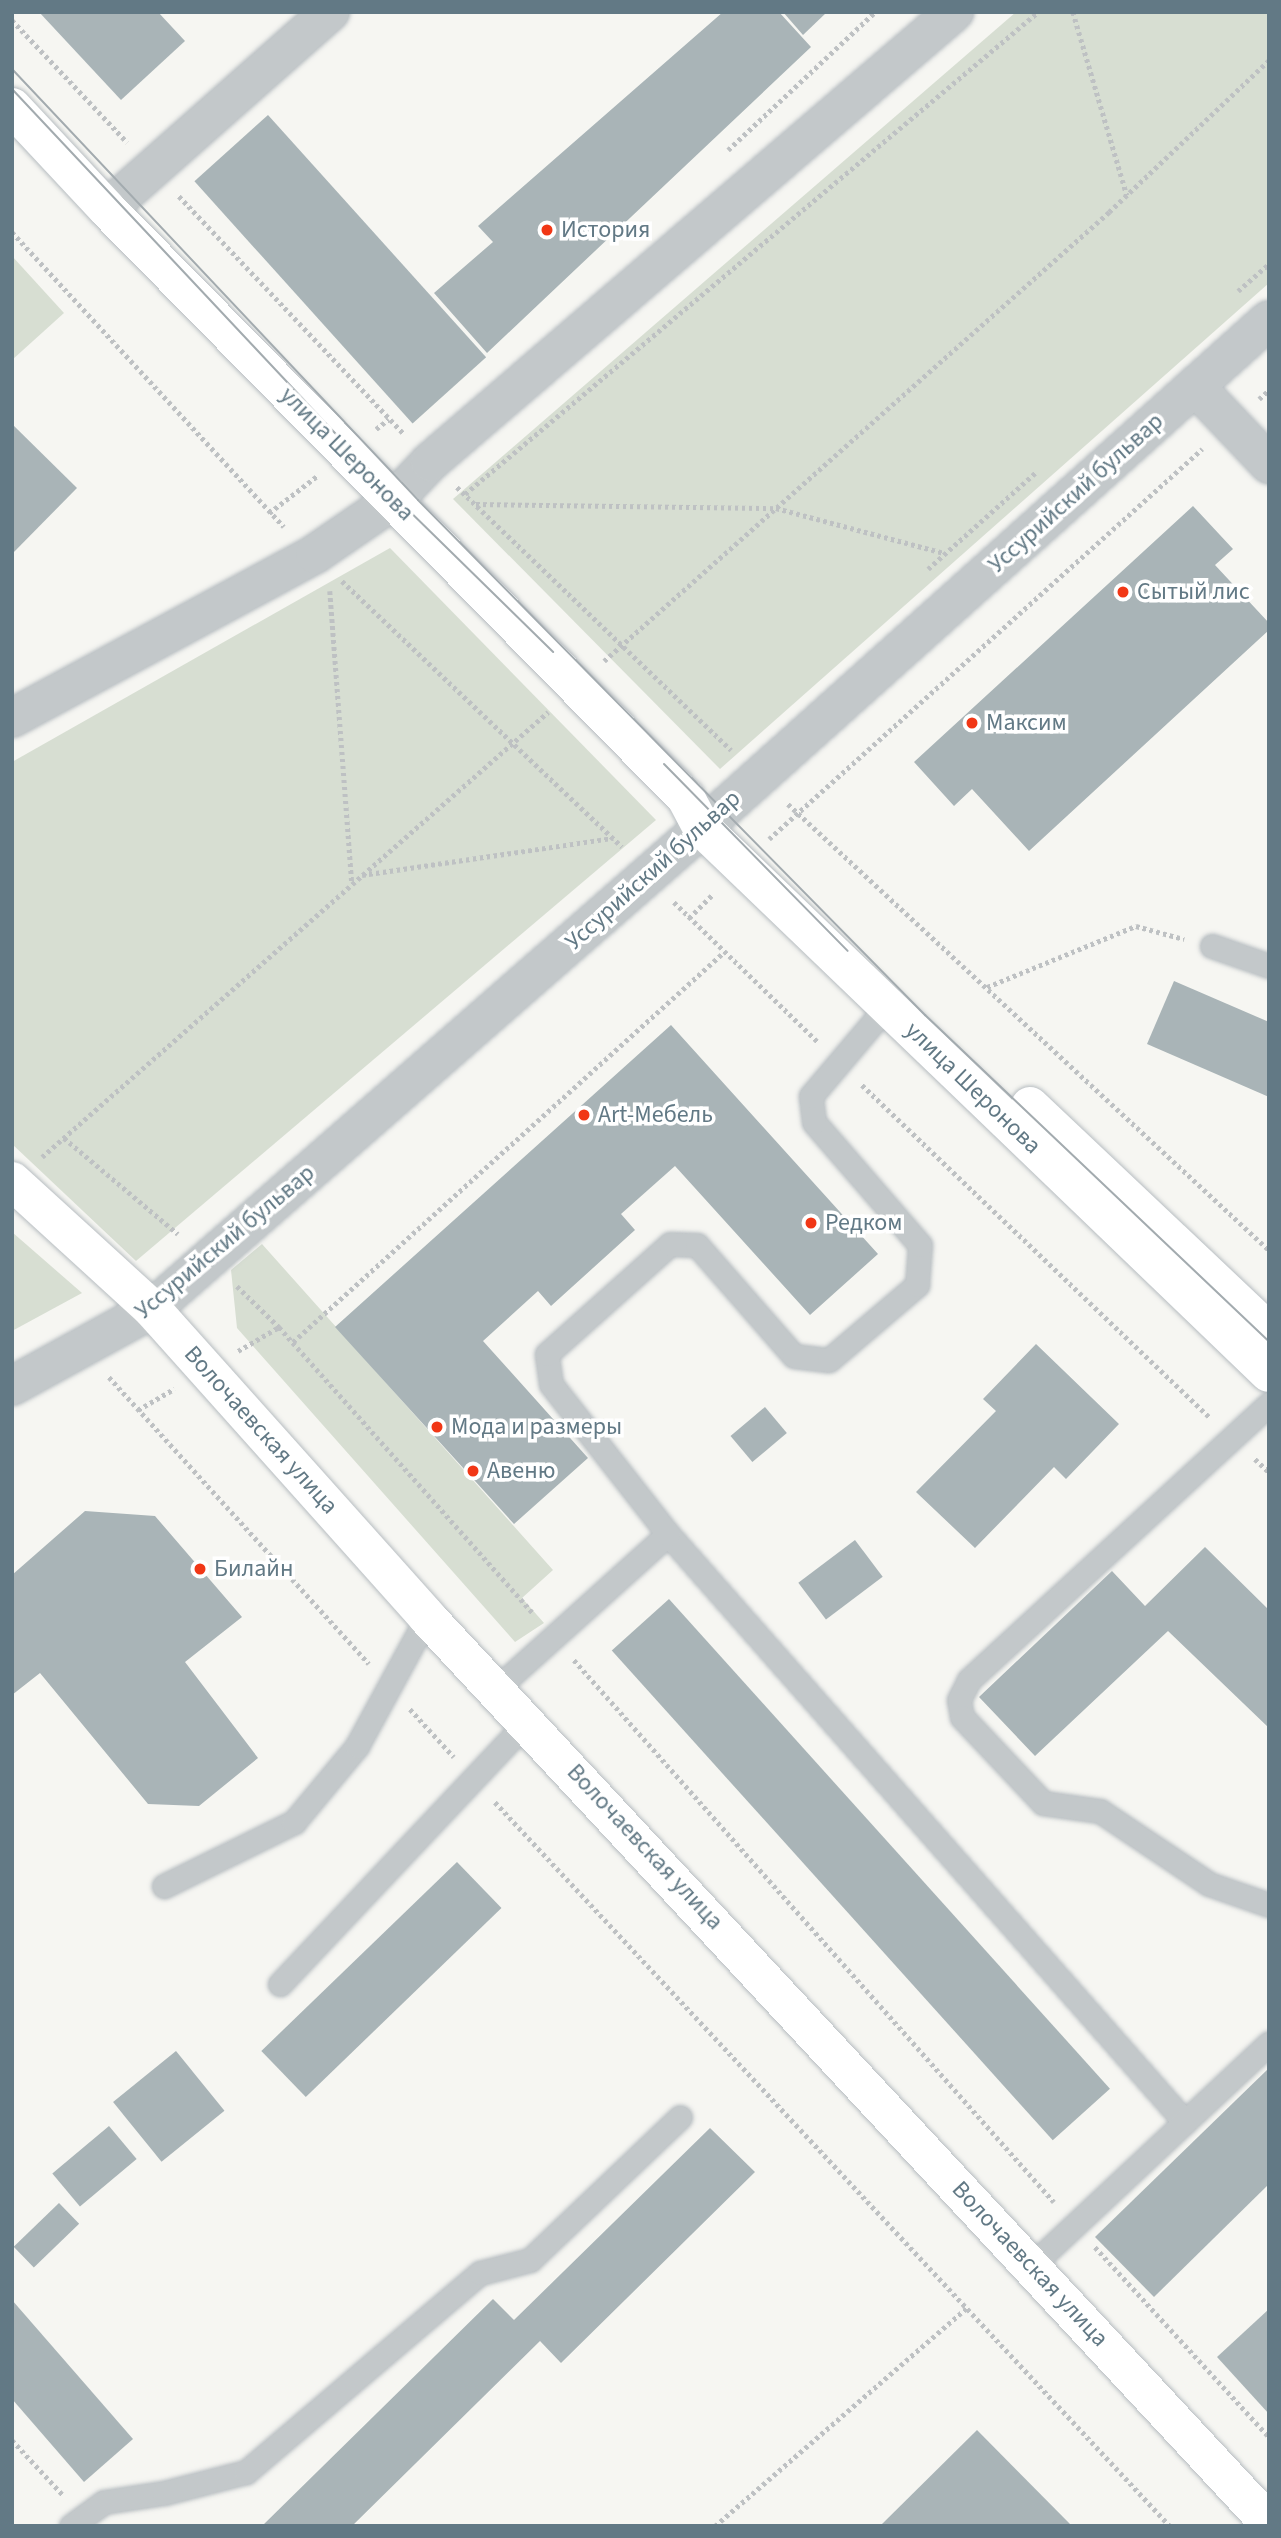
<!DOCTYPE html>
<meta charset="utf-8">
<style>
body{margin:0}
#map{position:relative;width:1281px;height:2538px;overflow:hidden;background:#f6f6f2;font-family:"Source Sans 3",sans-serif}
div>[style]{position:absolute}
.green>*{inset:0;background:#d7ded2}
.building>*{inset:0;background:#a9b4b7;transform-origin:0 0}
.path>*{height:4.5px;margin-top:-2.25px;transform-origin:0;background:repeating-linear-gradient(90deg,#bec1c3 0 3.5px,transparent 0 7px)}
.roads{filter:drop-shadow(0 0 2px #b7bdc1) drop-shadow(0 0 2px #b7bdc1)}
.service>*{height:23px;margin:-11.5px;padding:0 11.5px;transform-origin:11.5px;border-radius:11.5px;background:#c3c8ca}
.minor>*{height:38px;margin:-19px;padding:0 19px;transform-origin:19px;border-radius:19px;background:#c3c8ca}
.tertiary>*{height:38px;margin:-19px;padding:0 19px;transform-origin:19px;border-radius:19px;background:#c3c8ca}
.secondary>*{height:38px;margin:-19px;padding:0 19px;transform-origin:19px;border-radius:19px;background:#fff}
.primary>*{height:38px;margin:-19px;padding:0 19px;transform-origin:19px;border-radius:19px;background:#fff}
.tram>*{height:2px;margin:-1px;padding:0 1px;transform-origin:1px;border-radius:1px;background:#a3abaf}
.dots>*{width:19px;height:19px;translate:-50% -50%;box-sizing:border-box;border:4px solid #fff;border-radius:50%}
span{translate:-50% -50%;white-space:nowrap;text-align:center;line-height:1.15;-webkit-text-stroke:7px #fff;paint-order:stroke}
.poi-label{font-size:24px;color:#627985}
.left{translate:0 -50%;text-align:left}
.street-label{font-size:24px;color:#627985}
.frame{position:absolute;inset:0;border:14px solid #627985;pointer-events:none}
</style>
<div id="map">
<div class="green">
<div style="clip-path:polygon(1016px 12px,1269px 12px,1269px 283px,720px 769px,453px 499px)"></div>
<div style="clip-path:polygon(12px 256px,64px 313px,12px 360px)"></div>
<div style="clip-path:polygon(390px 548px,656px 820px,136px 1261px,12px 1144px,12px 762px)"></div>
<div style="clip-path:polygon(12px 1232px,82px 1293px,12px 1331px)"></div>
<div style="clip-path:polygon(262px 1244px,553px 1570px,522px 1598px,544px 1623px,515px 1642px,237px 1328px,231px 1270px)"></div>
</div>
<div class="building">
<div style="clip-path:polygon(39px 12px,158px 12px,185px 41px,121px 100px)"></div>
<div style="clip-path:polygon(723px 12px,779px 12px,811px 47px,487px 353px,434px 293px,493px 242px,478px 226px)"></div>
<div style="clip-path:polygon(783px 12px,827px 12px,803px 35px)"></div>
<div style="left:268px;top:115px;width:326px;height:99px;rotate:48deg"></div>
<div style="clip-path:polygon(12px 424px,77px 488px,12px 554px)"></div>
<div style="clip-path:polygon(1193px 506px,1233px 549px,1215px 565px,1269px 623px,1269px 630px,1029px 851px,972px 789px,954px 806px,914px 762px)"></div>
<div style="clip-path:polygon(1174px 981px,1269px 1022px,1269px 1097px,1147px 1044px)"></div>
<div style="clip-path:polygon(671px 1025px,878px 1254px,810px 1315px,675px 1166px,621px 1214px,635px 1230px,551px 1306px,538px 1291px,483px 1341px,588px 1458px,514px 1524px,335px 1327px)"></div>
<div style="clip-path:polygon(1036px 1344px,1119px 1424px,1066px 1479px,1054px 1467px,975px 1548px,916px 1492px,996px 1411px,983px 1399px)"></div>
<div style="left:765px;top:1407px;width:34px;height:45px;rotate:50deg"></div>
<div style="clip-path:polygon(85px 1511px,155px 1516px,242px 1617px,185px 1662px,258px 1758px,199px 1806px,148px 1804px,40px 1673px,12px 1695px,12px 1575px)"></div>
<div style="left:855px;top:1540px;width:46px;height:71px;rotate:53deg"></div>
<div style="clip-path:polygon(1205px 1547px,1269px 1610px,1269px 1728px,1168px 1631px,1035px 1756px,979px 1697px,1112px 1571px,1145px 1606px)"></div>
<div style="left:669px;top:1599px;width:659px;height:77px;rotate:48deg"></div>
<div style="left:457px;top:1862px;width:64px;height:272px;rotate:46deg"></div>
<div style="left:176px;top:2051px;width:77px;height:81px;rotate:51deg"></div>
<div style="clip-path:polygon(1269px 2068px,1269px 2184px,1154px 2297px,1095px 2237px)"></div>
<div style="left:109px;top:2126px;width:43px;height:74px;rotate:50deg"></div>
<div style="clip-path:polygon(710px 2128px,755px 2172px,561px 2363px,540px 2341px,352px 2526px,262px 2526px,493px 2299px,514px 2320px)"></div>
<div style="left:59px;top:2203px;width:29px;height:63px;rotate:46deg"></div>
<div style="clip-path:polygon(12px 2300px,133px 2439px,84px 2482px,12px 2399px)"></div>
<div style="clip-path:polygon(1269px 2309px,1269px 2414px,1217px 2357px)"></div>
<div style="clip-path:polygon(977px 2430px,1072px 2526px,880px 2526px)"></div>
</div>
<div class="path">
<div style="left:1073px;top:12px;width:191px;rotate:73.6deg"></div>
<div style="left:12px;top:20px;width:168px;rotate:46.7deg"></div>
<div style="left:728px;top:150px;width:202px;rotate:-43.2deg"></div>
<div style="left:179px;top:196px;width:328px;rotate:46.6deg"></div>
<div style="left:12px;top:232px;width:401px;rotate:47.3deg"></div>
<div style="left:1238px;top:291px;width:41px;rotate:-41.1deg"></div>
<div style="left:1259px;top:399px;width:13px;rotate:-42deg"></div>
<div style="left:376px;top:429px;width:16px;rotate:-38deg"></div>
<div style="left:457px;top:487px;width:380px;rotate:43.8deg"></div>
<div style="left:465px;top:494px;width:749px;rotate:-40.07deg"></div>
<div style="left:476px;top:504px;width:300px;rotate:0.8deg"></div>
<div style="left:776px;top:508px;width:174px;rotate:15deg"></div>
<div style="left:269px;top:513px;width:61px;rotate:-37.6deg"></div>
<div style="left:928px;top:569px;width:145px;rotate:-41.9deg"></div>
<div style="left:342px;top:581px;width:386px;rotate:43.5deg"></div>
<div style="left:330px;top:591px;width:292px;rotate:85.7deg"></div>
<div style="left:604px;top:661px;width:676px;rotate:-41.64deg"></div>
<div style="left:1109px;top:212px;width:221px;rotate:-43.5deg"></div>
<div style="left:788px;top:804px;width:656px;rotate:42.84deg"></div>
<div style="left:769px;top:839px;width:583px;rotate:-42.01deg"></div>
<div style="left:362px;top:875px;width:254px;rotate:-8.4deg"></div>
<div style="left:674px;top:902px;width:201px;rotate:44.2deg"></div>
<div style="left:689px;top:918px;width:34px;rotate:-45deg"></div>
<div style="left:987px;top:987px;width:161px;rotate:-22.3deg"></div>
<div style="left:1136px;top:926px;width:50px;rotate:15.2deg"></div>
<div style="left:862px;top:1085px;width:481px;rotate:43.7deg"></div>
<div style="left:64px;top:1138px;width:149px;rotate:40.1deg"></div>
<div style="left:42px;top:1157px;width:674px;rotate:-41.33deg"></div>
<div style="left:237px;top:1286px;width:59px;rotate:44.3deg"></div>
<div style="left:279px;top:1327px;width:384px;rotate:48.4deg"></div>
<div style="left:293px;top:1342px;width:581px;rotate:-42.14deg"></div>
<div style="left:238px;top:1351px;width:48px;rotate:-30.3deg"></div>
<div style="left:109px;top:1377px;width:387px;rotate:47.8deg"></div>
<div style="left:138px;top:1410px;width:42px;rotate:-30.3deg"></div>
<div style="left:1255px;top:1459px;width:19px;rotate:43deg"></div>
<div style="left:574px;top:1660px;width:724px;rotate:48.47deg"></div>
<div style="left:410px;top:1709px;width:65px;rotate:47.5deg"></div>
<div style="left:495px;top:1802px;width:990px;rotate:47.01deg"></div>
<div style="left:1095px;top:2247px;width:258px;rotate:47.5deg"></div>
<div style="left:12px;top:2440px;width:76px;rotate:47.1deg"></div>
<div style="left:715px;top:2526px;width:333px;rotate:-40.9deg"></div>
</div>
<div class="roads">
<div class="service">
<div style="left:1212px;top:946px;width:60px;rotate:19.3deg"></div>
<div style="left:1269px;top:1404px;width:408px;rotate:137.4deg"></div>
<div style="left:969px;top:1680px;width:22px;rotate:117deg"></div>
<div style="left:959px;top:1700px;width:17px;rotate:80deg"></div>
<div style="left:962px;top:1717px;width:118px;rotate:46.7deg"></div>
<div style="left:1043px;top:1803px;width:58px;rotate:8deg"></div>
<div style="left:1100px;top:1811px;width:131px;rotate:33.8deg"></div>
<div style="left:1209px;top:1884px;width:64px;rotate:19.3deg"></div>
<div style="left:668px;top:1534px;width:783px;rotate:48.68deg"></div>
<div style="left:497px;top:1688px;width:230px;rotate:-42deg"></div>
<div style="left:668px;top:1534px;width:190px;rotate:-128deg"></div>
<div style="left:551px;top:1384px;width:30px;rotate:-98deg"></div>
<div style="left:547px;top:1354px;width:165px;rotate:-41.8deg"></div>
<div style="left:670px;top:1244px;width:27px;rotate:2deg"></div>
<div style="left:697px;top:1245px;width:147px;rotate:48.9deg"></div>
<div style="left:794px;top:1356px;width:35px;rotate:7deg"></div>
<div style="left:829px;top:1360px;width:116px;rotate:-40.4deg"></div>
<div style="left:917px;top:1285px;width:40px;rotate:-85.7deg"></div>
<div style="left:920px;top:1245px;width:162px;rotate:-130.8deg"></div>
<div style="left:814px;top:1122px;width:26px;rotate:-97deg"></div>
<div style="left:811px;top:1096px;width:118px;rotate:-49.8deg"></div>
<div style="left:164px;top:1886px;width:145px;rotate:-26.2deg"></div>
<div style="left:294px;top:1822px;width:99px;rotate:-50.3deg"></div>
<div style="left:357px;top:1746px;width:147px;rotate:-61.5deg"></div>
<div style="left:280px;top:1984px;width:361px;rotate:-46.7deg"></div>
<div style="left:1031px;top:2266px;width:326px;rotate:-43.1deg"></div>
<div style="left:71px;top:2526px;width:41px;rotate:-36deg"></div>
<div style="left:104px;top:2502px;width:61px;rotate:-8.5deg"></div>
<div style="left:164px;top:2493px;width:85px;rotate:-14.4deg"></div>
<div style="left:246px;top:2472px;width:307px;rotate:-40.4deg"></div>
<div style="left:480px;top:2273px;width:52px;rotate:-14.6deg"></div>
<div style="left:530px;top:2260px;width:207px;rotate:-43.6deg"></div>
</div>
<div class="minor">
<div style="left:107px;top:209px;width:298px;rotate:-41.5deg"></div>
<div style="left:1195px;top:386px;width:108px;rotate:46.5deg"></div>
</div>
<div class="tertiary">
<div style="left:12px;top:718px;width:345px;rotate:-28.4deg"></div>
<div style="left:315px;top:554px;width:96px;rotate:-34.4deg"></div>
<div style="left:394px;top:500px;width:52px;rotate:-46.5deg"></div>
<div style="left:430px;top:462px;width:691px;rotate:-40.66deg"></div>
<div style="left:12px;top:1386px;width:160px;rotate:-28.8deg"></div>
<div style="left:152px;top:1309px;width:731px;rotate:-41.17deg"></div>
<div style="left:702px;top:828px;width:761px;rotate:-41.86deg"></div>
</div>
<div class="secondary">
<div style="left:12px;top:107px;width:139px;rotate:47deg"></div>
<div style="left:107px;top:209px;width:826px;rotate:45.49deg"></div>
<div style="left:686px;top:798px;width:34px;rotate:62deg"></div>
<div style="left:702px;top:828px;width:786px;rotate:43.87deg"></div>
<div style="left:1030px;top:1106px;width:329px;rotate:43.4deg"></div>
</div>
<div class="primary">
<div style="left:12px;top:1181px;width:190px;rotate:42.4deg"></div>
<div style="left:152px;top:1309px;width:413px;rotate:48.2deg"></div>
<div style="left:427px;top:1617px;width:1237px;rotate:47.1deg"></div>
</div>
</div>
<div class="tram">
<div style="left:12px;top:69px;width:592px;rotate:46.71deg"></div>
<div style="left:418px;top:500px;width:723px;rotate:45.45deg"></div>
<div style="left:925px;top:1015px;width:475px;rotate:43.5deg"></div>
<div style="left:12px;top:89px;width:561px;rotate:46.81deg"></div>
<div style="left:396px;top:498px;width:220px;rotate:44.4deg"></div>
<div style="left:664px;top:764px;width:262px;rotate:45.5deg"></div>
</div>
<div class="dots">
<div style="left:547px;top:230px;background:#f13716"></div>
<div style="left:1123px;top:592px;background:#f13716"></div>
<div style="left:972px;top:723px;background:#f13716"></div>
<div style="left:584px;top:1115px;background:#f13716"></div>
<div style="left:811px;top:1223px;background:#f13716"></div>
<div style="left:437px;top:1427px;background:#f13716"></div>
<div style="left:473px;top:1471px;background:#f13716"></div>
<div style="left:200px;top:1569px;background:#f13716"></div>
</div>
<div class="poi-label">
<span class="left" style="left:561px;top:230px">История</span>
<span class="left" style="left:1137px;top:592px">Сытый лис</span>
<span class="left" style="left:986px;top:723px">Максим</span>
<span class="left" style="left:598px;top:1115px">Art-Мебель</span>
<span class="left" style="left:825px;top:1223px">Редком</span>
<span class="left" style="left:451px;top:1427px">Мода и размеры</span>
<span class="left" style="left:487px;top:1471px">Авеню</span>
<span class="left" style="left:214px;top:1569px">Билайн</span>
</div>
<div class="street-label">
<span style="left:347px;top:454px;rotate:45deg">улица Шеронова</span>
<span style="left:1076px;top:493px;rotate:-42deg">Уссурийский бульвар</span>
<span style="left:653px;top:870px;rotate:-42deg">Уссурийский бульвар</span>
<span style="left:973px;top:1088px;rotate:44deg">улица Шеронова</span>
<span style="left:225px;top:1242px;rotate:-40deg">Уссурийский бульвар</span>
<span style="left:261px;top:1430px;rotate:48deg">Волочаевская улица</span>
<span style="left:645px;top:1847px;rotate:47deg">Волочаевская улица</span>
<span style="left:1030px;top:2264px;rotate:47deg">Волочаевская улица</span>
</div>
<div class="frame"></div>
</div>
